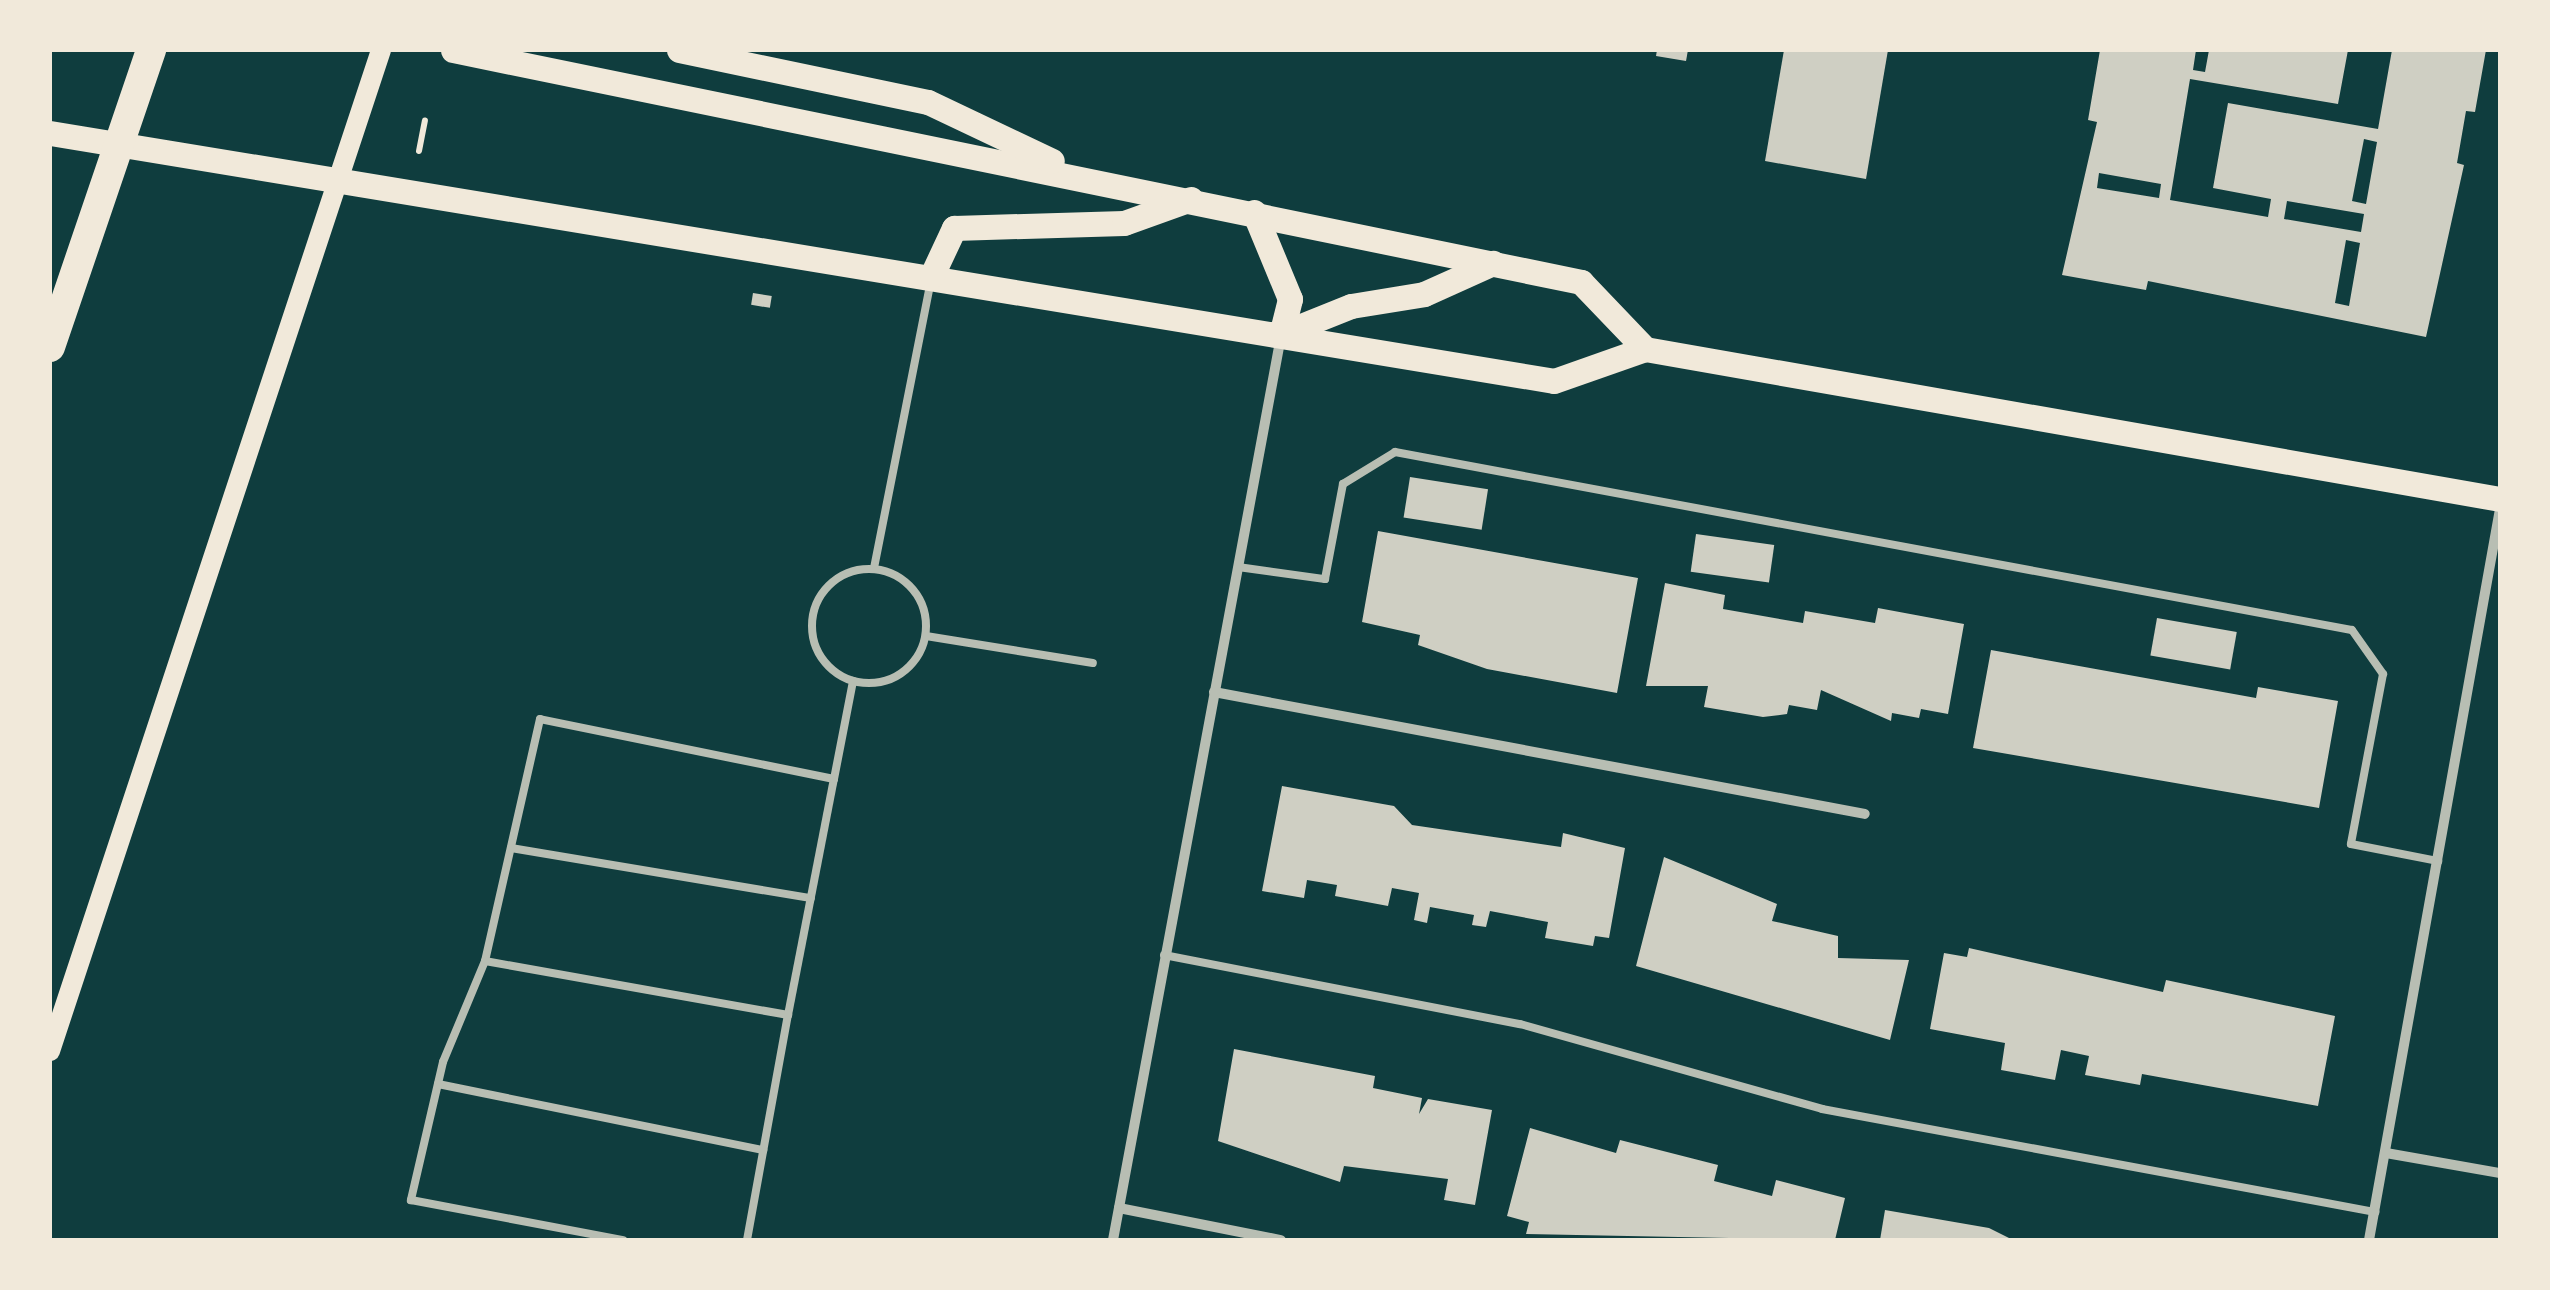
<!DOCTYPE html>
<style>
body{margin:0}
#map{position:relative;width:2550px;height:1290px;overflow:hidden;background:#0f3d3e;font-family:"Fira Sans",sans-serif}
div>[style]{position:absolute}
.building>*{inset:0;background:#cfcfc3;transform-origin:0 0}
.path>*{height:6px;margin:-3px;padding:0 3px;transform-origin:3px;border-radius:3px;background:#f1e9da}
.service>*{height:8px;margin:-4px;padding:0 4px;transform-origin:4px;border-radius:4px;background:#b8beb3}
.service>.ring{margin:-4px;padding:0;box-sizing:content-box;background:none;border:8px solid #b8beb3;border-radius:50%}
.minor>*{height:10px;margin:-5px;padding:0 5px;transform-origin:5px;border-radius:5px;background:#b8beb3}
.secondary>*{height:20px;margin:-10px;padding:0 10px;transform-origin:10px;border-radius:10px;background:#f1e9da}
.primary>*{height:25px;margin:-12.5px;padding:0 12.5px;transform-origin:12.5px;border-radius:12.5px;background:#f1e9da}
.motorway>*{height:30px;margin:-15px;padding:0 15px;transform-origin:15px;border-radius:15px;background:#f1e9da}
span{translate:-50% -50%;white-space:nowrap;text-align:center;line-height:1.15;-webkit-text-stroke:10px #f1e9da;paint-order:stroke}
.frame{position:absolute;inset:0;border:52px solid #f1e9da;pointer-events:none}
</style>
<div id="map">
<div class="building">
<div style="clip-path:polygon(1657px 50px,1688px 50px,1686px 61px,1656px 56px)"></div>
<div style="clip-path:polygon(1784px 50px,1888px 50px,1866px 179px,1765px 161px)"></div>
<div style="clip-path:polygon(evenodd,2100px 50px,2196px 50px,2193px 70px,2205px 72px,2209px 50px,2348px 50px,2338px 104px,2190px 79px,2170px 200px,2268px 217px,2271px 199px,2213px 188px,2228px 103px,2378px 129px,2392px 50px,2486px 50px,2475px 112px,2466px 111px,2457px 163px,2464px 165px,2426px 337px,2148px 281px,2146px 290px,2062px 275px,2097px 122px,2088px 120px,2100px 50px,2364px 139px,2377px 142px,2366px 204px,2352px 201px,2364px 139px,2100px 50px,2099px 173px,2161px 184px,2159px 198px,2097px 188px,2099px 173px,2100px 50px,2287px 201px,2364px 214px,2361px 232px,2284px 219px,2287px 201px,2100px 50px,2346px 240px,2360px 243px,2349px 306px,2335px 303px,2346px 240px)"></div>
<div style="left:753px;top:293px;width:19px;height:12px;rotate:9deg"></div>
<div style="left:1410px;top:477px;width:79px;height:41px;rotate:9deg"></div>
<div style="clip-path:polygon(1378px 531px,1638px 578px,1617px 693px,1487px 669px,1418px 645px,1420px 635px,1362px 622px)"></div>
<div style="left:1696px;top:534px;width:79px;height:38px;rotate:8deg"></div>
<div style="clip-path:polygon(1665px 583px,1725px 595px,1723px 609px,1803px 623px,1805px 611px,1875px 623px,1878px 608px,1964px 624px,1948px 714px,1921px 709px,1919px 718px,1892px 713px,1891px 721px,1821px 690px,1817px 710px,1789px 705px,1787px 714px,1763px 717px,1704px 707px,1708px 686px,1646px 686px)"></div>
<div style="left:2157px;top:618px;width:81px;height:38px;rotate:10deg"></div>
<div style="clip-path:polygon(1991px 650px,2256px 698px,2258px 687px,2338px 701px,2319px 808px,1973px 748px)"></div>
<div style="clip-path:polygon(1282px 786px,1394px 806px,1412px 825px,1561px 847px,1563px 833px,1625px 848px,1609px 938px,1595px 936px,1593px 946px,1545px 938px,1548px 922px,1490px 911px,1486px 927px,1472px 925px,1474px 915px,1430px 907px,1427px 923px,1414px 920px,1419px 893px,1392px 888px,1388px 906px,1335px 896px,1337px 885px,1307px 880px,1304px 898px,1262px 891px)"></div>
<div style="clip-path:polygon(1664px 857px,1777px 904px,1772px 921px,1838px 936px,1838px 958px,1909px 960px,1890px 1040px,1636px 966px)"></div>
<div style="clip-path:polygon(1969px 948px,2163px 992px,2166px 980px,2335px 1016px,2318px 1106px,2142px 1074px,2140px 1085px,2085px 1075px,2089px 1056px,2061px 1050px,2055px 1080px,2001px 1070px,2005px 1043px,1930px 1029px,1944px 953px,1967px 957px)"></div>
<div style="clip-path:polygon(1234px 1049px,1375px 1076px,1373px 1088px,1422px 1098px,1419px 1114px,1428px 1099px,1492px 1110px,1475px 1205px,1444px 1200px,1448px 1179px,1344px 1166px,1340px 1182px,1218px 1141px)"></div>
<div style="clip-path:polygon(1530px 1128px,1616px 1153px,1620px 1140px,1718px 1165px,1714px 1181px,1772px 1196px,1776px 1180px,1845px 1198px,1835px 1240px,1526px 1234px,1529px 1222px,1507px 1216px)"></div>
<div style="clip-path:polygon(1885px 1210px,1989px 1228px,2013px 1240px,1880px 1240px)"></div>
</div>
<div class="path">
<div style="left:419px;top:151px;width:31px;rotate:-79deg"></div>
</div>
<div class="service">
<div style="left:1238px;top:567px;width:88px;rotate:7.9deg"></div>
<div style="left:1325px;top:579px;width:97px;rotate:-79.3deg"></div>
<div style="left:1343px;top:484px;width:61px;rotate:-31.6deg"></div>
<div style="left:1395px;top:452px;width:973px;rotate:10.54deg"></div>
<div style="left:2352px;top:630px;width:54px;rotate:54.8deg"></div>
<div style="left:2383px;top:674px;width:173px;rotate:100.7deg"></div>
<div style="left:2351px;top:844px;width:89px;rotate:11.1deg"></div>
<div style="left:874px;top:568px;width:289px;rotate:-78.8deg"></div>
<div class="ring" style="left:812px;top:569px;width:106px;height:106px"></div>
<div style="left:926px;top:636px;width:169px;rotate:9.2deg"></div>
<div style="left:834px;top:779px;width:300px;rotate:-168.5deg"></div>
<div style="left:540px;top:719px;width:248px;rotate:102.8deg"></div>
<div style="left:485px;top:961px;width:308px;rotate:10.1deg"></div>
<div style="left:788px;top:1015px;width:240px;rotate:-79deg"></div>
<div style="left:834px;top:779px;width:100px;rotate:-79deg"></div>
<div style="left:511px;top:848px;width:304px;rotate:9.5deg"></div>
<div style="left:1164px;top:955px;width:363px;rotate:11deg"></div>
<div style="left:1520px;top:1024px;width:314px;rotate:15.7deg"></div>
<div style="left:1822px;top:1109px;width:563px;rotate:10.55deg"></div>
<div style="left:485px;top:961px;width:109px;rotate:112.6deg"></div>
<div style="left:443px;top:1062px;width:142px;rotate:103.1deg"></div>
<div style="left:411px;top:1200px;width:216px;rotate:10.7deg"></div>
<div style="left:438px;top:1084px;width:332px;rotate:11.5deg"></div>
<div style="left:747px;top:1240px;width:229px;rotate:-79.7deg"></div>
</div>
<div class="minor">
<div style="left:1214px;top:692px;width:662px;rotate:10.61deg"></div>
<div style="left:2386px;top:1153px;width:116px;rotate:10deg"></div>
<div style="left:1119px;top:1208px;width:165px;rotate:11.2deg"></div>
<div style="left:1113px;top:1240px;width:919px;rotate:-79.47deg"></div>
<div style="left:2369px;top:1240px;width:743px;rotate:-79.84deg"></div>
</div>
<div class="secondary">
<div style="left:50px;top:1051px;width:1054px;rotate:-71.7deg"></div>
</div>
<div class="primary">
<div style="left:453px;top:50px;width:1152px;rotate:11.62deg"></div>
<div style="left:1581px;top:282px;width:93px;rotate:46.3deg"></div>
<div style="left:679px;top:50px;width:254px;rotate:11.8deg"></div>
<div style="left:928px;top:102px;width:137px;rotate:25.4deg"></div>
<div style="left:50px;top:133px;width:1524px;rotate:9.36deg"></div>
<div style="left:1554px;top:381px;width:96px;rotate:-19.4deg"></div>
<div style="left:1645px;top:349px;width:868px;rotate:9.95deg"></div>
<div style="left:1254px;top:212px;width:94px;rotate:67.5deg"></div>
<div style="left:1290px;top:299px;width:36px;rotate:104deg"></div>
<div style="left:932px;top:275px;width:52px;rotate:-64.9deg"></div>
<div style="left:954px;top:228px;width:170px;rotate:-1.7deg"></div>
<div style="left:1124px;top:223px;width:71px;rotate:-19.7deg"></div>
<div style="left:1281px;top:334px;width:75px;rotate:-21.8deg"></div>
<div style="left:1351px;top:306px;width:74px;rotate:-9.3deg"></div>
<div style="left:1424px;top:294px;width:76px;rotate:-24.2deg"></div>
</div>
<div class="motorway">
<div style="left:50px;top:347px;width:314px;rotate:-71.2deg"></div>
</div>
<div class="frame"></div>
</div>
